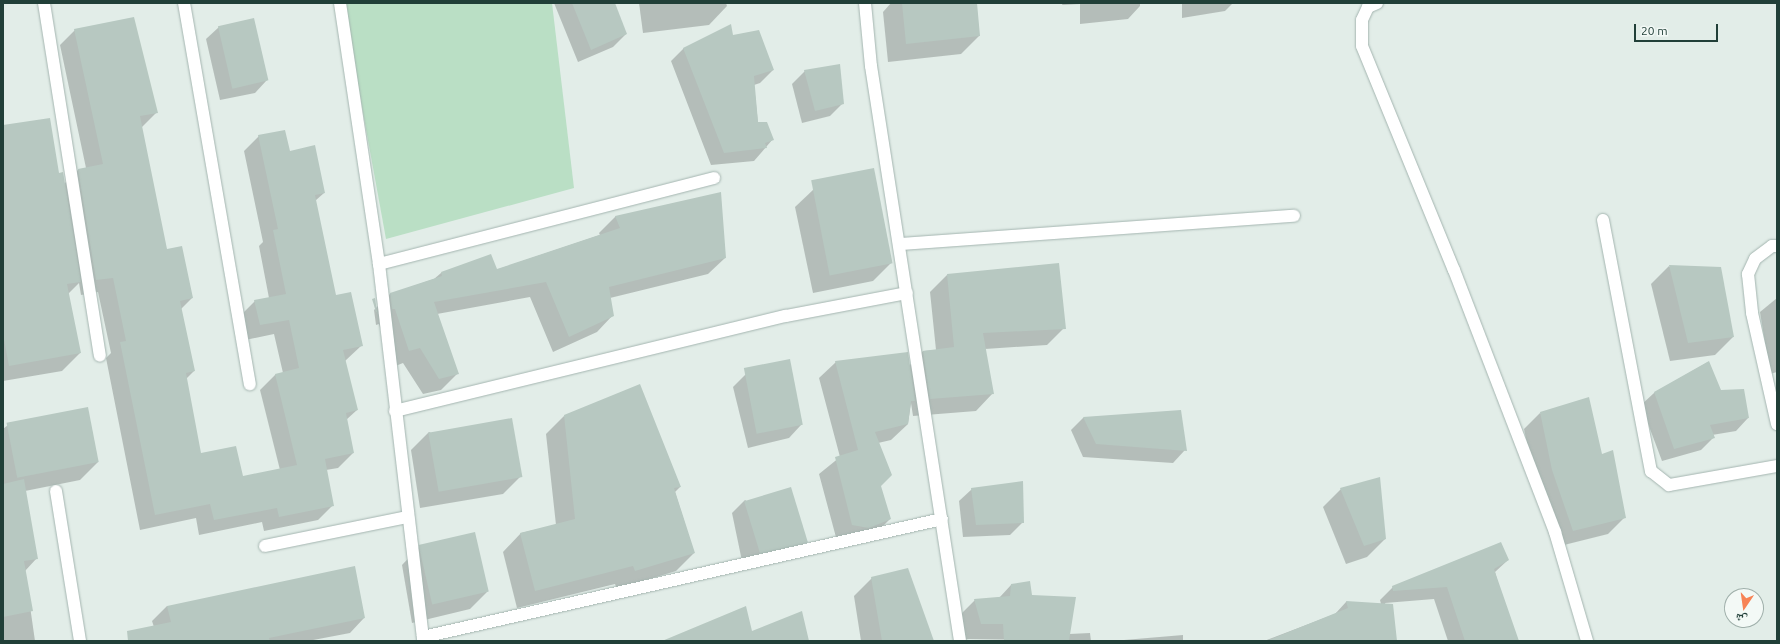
<!DOCTYPE html>
<meta charset="utf-8">
<style>
body{margin:0}
#map{position:relative;width:1780px;height:644px;overflow:hidden;background:#e2ede8;font-family:Ubuntu,"Noto Naskh Arabic",sans-serif}
div>[style]{position:absolute}
.green>*{inset:0;background:#badfc5}
.shadow>*{inset:0;background:#0003}
.building>*{inset:0;background:#b7c8c1;transform-origin:0 0}
.roads{filter:drop-shadow(0 0 1px #a4b5b0) drop-shadow(0 0 1px #a4b5b0)}
.lane>*{height:12px;margin:-6px;padding:0 6px;transform-origin:6px;border-radius:6px;background:#fff}
.street>*{height:12px;margin:-6px;padding:0 6px;transform-origin:6px;border-radius:6px;background:#fff}
span{translate:-50% -50%;white-space:nowrap;text-align:center;line-height:1.15;-webkit-text-stroke:3.5px #f3f9f6;paint-order:stroke}
.frame{position:absolute;inset:0;border:4px solid #213f38;pointer-events:none}
.north{position:absolute;left:1724px;top:588px;width:40px;height:40px;box-sizing:border-box;background:#f3f9f6;border:1px solid #9fafaa;border-radius:50%;rotate:193deg;font-size:11px;font-weight:700;line-height:16px;text-align:center;color:#213f38}
.north::after{content:'';display:block;margin:auto;width:14px;height:18px;background:#f78356;clip-path:polygon(50% 0,100% 100%,50% 72%,0 100%)}
.scale{position:absolute;left:1634px;top:24px;width:84px;height:18px;box-sizing:border-box;border:2px solid #213f38;border-top:0;padding-left:5px;font-size:12px;line-height:14px;white-space:nowrap;color:#213f38;-webkit-text-stroke:3px #f3f9f6;paint-order:stroke}
</style>
<div id="map">
<div class="green">
<div style="clip-path:polygon(343px 3px,552px 3px,574px 188px,386px 239px)"></div>
</div>
<div class="shadow">
<div style="clip-path:polygon(554px 3px,614px 3px,626px 34px,613px 47px,578px 62px)"></div>
<div style="clip-path:polygon(639px 3px,726px 3px,727px 6px,709px 25px,643px 33px)"></div>
<div style="clip-path:polygon(891px 3px,976px 3px,979px 36px,961px 54px,888px 62px,883px 12px)"></div>
<div style="clip-path:polygon(1063px 3px,1140px 3px,1140px 6px,1128px 19px,1080px 24px,1080px 4px,1062px 5px)"></div>
<div style="clip-path:polygon(1182px 3px,1233px 3px,1225px 11px,1182px 18px)"></div>
<div style="clip-path:polygon(219px 27px,267px 80px,255px 93px,220px 100px,206px 39px)"></div>
<div style="clip-path:polygon(75px 30px,157px 112px,141px 128px,166px 250px,192px 298px,181px 309px,194px 371px,186px 379px,200px 454px,242px 478px,280px 470px,260px 390px,275px 375px,283px 373px,274px 334px,245px 340px,240px 316px,255px 301px,269px 298px,259px 246px,263px 242px,244px 151px,259px 136px,289px 152px,324px 193px,315px 201px,335px 296px,361px 346px,345px 361px,357px 410px,346px 420px,353px 453px,338px 468px,326px 470px,333px 505px,318px 520px,264px 531px,262px 522px,199px 535px,196px 518px,140px 530px,106px 358px,111px 353px,98px 292px,81px 295px,79px 283px,68px 294px,80px 353px,62px 371px,3px 381px,3px 126px,58px 174px,64px 184px,78px 170px,86px 168px,60px 45px)"></div>
<div style="clip-path:polygon(732px 36px,773px 70px,760px 83px,754px 85px,758px 123px,773px 139px,754px 161px,711px 165px,671px 61px,684px 48px)"></div>
<div style="clip-path:polygon(805px 71px,843px 103px,830px 116px,802px 123px,792px 84px)"></div>
<div style="clip-path:polygon(814px 189px,891px 263px,873px 281px,813px 293px,795px 207px)"></div>
<div style="clip-path:polygon(616px 216px,725px 258px,708px 274px,610px 298px,613px 315px,597px 332px,553px 352px,530px 297px,437px 314px,457px 374px,441px 390px,423px 394px,403px 363px,393px 367px,379px 324px,376px 325px,374px 310px,390px 294px,434px 279px,441px 273px,496px 270px,600px 235px,599px 233px)"></div>
<div style="clip-path:polygon(1669px 266px,1733px 337px,1715px 355px,1670px 361px,1651px 284px)"></div>
<div style="clip-path:polygon(947px 275px,1064px 328px,1047px 345px,985px 349px,993px 393px,976px 411px,913px 416px,911px 403px,908px 424px,891px 440px,878px 443px,880px 486px,890px 519px,874px 535px,837px 541px,819px 474px,840px 457px,819px 378px,836px 362px,909px 366px,923px 351px,936px 350px,930px 292px)"></div>
<div style="clip-path:polygon(1777px 298px,1777px 372px,1770px 374px,1760px 312px)"></div>
<div style="clip-path:polygon(1708px 362px,1720px 391px,1748px 418px,1736px 431px,1712px 435px,1713px 438px,1701px 450px,1662px 461px,1641px 405px,1654px 393px)"></div>
<div style="clip-path:polygon(746px 374px,801px 425px,789px 438px,748px 448px,733px 387px)"></div>
<div style="clip-path:polygon(1180px 411px,1185px 450px,1173px 463px,1083px 457px,1071px 430px,1083px 418px)"></div>
<div style="clip-path:polygon(1540px 413px,1602px 455px,1625px 517px,1608px 534px,1556px 547px,1536px 487px,1524px 429px)"></div>
<div style="clip-path:polygon(564px 416px,680px 487px,675px 492px,694px 553px,676px 571px,617px 589px,615px 584px,517px 608px,503px 552px,521px 533px,556px 525px,546px 434px)"></div>
<div style="clip-path:polygon(8px 425px,98px 462px,80px 480px,25px 491px,37px 558px,25px 571px,35px 641px,3px 641px,3px 429px)"></div>
<div style="clip-path:polygon(429px 432px,521px 476px,503px 494px,420px 508px,411px 450px)"></div>
<div style="clip-path:polygon(972px 489px,1023px 522px,1010px 535px,963px 537px,959px 501px)"></div>
<div style="clip-path:polygon(1341px 489px,1385px 539px,1367px 557px,1346px 564px,1323px 507px)"></div>
<div style="clip-path:polygon(745px 500px,806px 541px,794px 554px,743px 566px,732px 513px)"></div>
<div style="clip-path:polygon(420px 546px,488px 591px,470px 609px,412px 623px,402px 565px)"></div>
<div style="clip-path:polygon(1508px 560px,1495px 572px,1514px 641px,1448px 641px,1434px 599px,1385px 603px,1396px 641px,1264px 641px,1335px 614px,1346px 602px,1381px 604px,1380px 600px,1393px 587px)"></div>
<div style="clip-path:polygon(872px 578px,933px 641px,861px 641px,854px 596px)"></div>
<div style="clip-path:polygon(1011px 585px,1031px 596px,1069px 634px,1090px 633px,1091px 641px,966px 639px,960px 615px,975px 600px,999px 598px)"></div>
<div style="clip-path:polygon(167px 606px,364px 618px,350px 633px,308px 641px,140px 641px,154px 627px,152px 621px)"></div>
<div style="clip-path:polygon(1183px 635px,1183px 641px,1112px 641px)"></div>
</div>
<div class="building">
<div style="clip-path:polygon(572px 3px,615px 3px,627px 34px,591px 50px)"></div>
<div style="clip-path:polygon(902px 3px,977px 3px,980px 36px,906px 44px)"></div>
<div style="clip-path:polygon(134px 17px,158px 113px,140px 116px,167px 249px,182px 246px,193px 298px,180px 301px,195px 371px,186px 373px,201px 453px,236px 446px,243px 476px,297px 465px,275px 374px,299px 368px,289px 320px,260px 325px,254px 300px,286px 294px,273px 230px,278px 229px,258px 135px,285px 130px,290px 151px,315px 145px,325px 193px,315px 195px,336px 295px,351px 292px,363px 346px,343px 350px,358px 410px,346px 413px,354px 453px,325px 459px,334px 506px,279px 517px,277px 508px,214px 520px,210px 504px,155px 515px,120px 342px,126px 341px,113px 278px,96px 280px,78px 169px,103px 164px,74px 29px)"></div>
<div style="left:254px;top:18px;width:64px;height:37px;rotate:77deg"></div>
<div style="clip-path:polygon(731px 24px,733px 35px,759px 30px,774px 70px,754px 76px,758px 122px,767px 122px,774px 140px,765px 143px,767px 148px,724px 153px,683px 48px)"></div>
<div style="clip-path:polygon(840px 64px,844px 104px,815px 111px,804px 70px)"></div>
<div style="clip-path:polygon(50px 118px,59px 173px,63px 172px,81px 282px,67px 284px,81px 353px,9px 366px,3px 334px,3px 125px)"></div>
<div style="left:874px;top:168px;width:97px;height:64px;rotate:79deg"></div>
<div style="clip-path:polygon(721px 192px,726px 258px,609px 287px,614px 316px,569px 337px,546px 282px,434px 302px,459px 374px,439px 379px,420px 348px,409px 351px,395px 309px,392px 309px,390px 293px,442px 276px,441px 272px,491px 254px,497px 269px,620px 228px,615px 216px)"></div>
<div style="clip-path:polygon(1059px 263px,1066px 329px,983px 333px,994px 394px,930px 399px,923px 351px,954px 347px,947px 274px)"></div>
<div style="clip-path:polygon(1669px 265px,1721px 267px,1734px 337px,1688px 343px)"></div>
<div style="clip-path:polygon(375px 298px,377px 312px,376px 312px,372px 299px)"></div>
<div style="clip-path:polygon(908px 352px,915px 401px,911px 401px,908px 424px,875px 432px,892px 475px,881px 486px,891px 519px,869px 528px,852px 525px,835px 457px,858px 450px,835px 361px)"></div>
<div style="left:790px;top:359px;width:67px;height:47px;rotate:79deg"></div>
<div style="clip-path:polygon(1709px 361px,1721px 390px,1744px 389px,1749px 418px,1710px 425px,1715px 438px,1674px 449px,1654px 392px)"></div>
<div style="clip-path:polygon(640px 384px,681px 487px,674px 488px,695px 553px,635px 571px,633px 566px,535px 591px,520px 533px,575px 519px,564px 415px)"></div>
<div style="clip-path:polygon(1589px 397px,1602px 454px,1613px 450px,1626px 518px,1573px 531px,1552px 470px,1540px 412px)"></div>
<div style="left:88px;top:407px;width:56px;height:83px;rotate:79deg"></div>
<div style="clip-path:polygon(1181px 410px,1187px 451px,1096px 444px,1083px 417px)"></div>
<div style="left:512px;top:418px;width:60px;height:85px;rotate:80deg"></div>
<div style="clip-path:polygon(1380px 477px,1386px 539px,1364px 546px,1340px 488px)"></div>
<div style="clip-path:polygon(24px 479px,38px 559px,24px 561px,33px 611px,3px 617px,3px 484px)"></div>
<div style="clip-path:polygon(1023px 481px,1024px 523px,976px 525px,971px 488px)"></div>
<div style="left:791px;top:487px;width:58px;height:49px;rotate:73deg"></div>
<div style="left:475px;top:532px;width:61px;height:58px;rotate:77deg"></div>
<div style="clip-path:polygon(1501px 542px,1509px 560px,1494px 569px,1519px 641px,1465px 641px,1447px 587px,1393px 591px,1392px 586px)"></div>
<div style="clip-path:polygon(355px 566px,365px 618px,269px 638px,270px 641px,128px 641px,127px 631px,171px 622px,167px 606px)"></div>
<div style="clip-path:polygon(908px 568px,934px 641px,882px 641px,871px 577px)"></div>
<div style="clip-path:polygon(1030px 581px,1032px 595px,1076px 597px,1069px 641px,1004px 641px,1003px 624px,981px 624px,974px 599px,1010px 596px,1011px 584px)"></div>
<div style="clip-path:polygon(1346px 601px,1393px 604px,1397px 641px,1266px 641px,1348px 608px)"></div>
<div style="clip-path:polygon(746px 606px,752px 631px,802px 611px,809px 641px,662px 641px)"></div>
</div>
<div class="roads">
<div class="lane">
<div style="left:265px;top:546px;width:146px;rotate:-11.5deg"></div>
</div>
<div class="street">
<div style="left:44px;top:3px;width:357px;rotate:81deg"></div>
<div style="left:184px;top:3px;width:387px;rotate:80.2deg"></div>
<div style="left:340px;top:3px;width:264px;rotate:81.5deg"></div>
<div style="left:379px;top:264px;width:380px;rotate:83.3deg"></div>
<div style="left:865px;top:3px;width:63px;rotate:84.6deg"></div>
<div style="left:871px;top:66px;width:582px;rotate:81.2deg"></div>
<div style="left:1377px;top:3px;width:10px;rotate:156deg"></div>
<div style="left:1368px;top:7px;width:14px;rotate:115deg"></div>
<div style="left:1362px;top:20px;width:26px;rotate:90deg"></div>
<div style="left:1362px;top:46px;width:242px;rotate:67.7deg"></div>
<div style="left:1454px;top:270px;width:281px;rotate:68.9deg"></div>
<div style="left:1555px;top:532px;width:114px;rotate:73.6deg"></div>
<div style="left:1603px;top:220px;width:256px;rotate:79.2deg"></div>
<div style="left:1651px;top:471px;width:23px;rotate:38deg"></div>
<div style="left:1669px;top:485px;width:110px;rotate:-10deg"></div>
<div style="left:900px;top:244px;width:395px;rotate:-4.1deg"></div>
<div style="left:1777px;top:246px;width:5px;rotate:180deg"></div>
<div style="left:1772px;top:246px;width:21px;rotate:143deg"></div>
<div style="left:1755px;top:259px;width:17px;rotate:115deg"></div>
<div style="left:1748px;top:274px;width:39px;rotate:84deg"></div>
<div style="left:1752px;top:313px;width:114px;rotate:77.3deg"></div>
<div style="left:379px;top:264px;width:346px;rotate:-14.4deg"></div>
<div style="left:395px;top:411px;width:402px;rotate:-13.7deg"></div>
<div style="left:786px;top:316px;width:123px;rotate:-10.8deg"></div>
<div style="left:56px;top:491px;width:152px;rotate:80.9deg"></div>
<div style="left:423px;top:637px;width:532px;rotate:-12.81deg"></div>
</div>
</div>
<div class="frame"></div>
<div class="north">ش</div>
<div class="scale">20 m</div>
</div>
